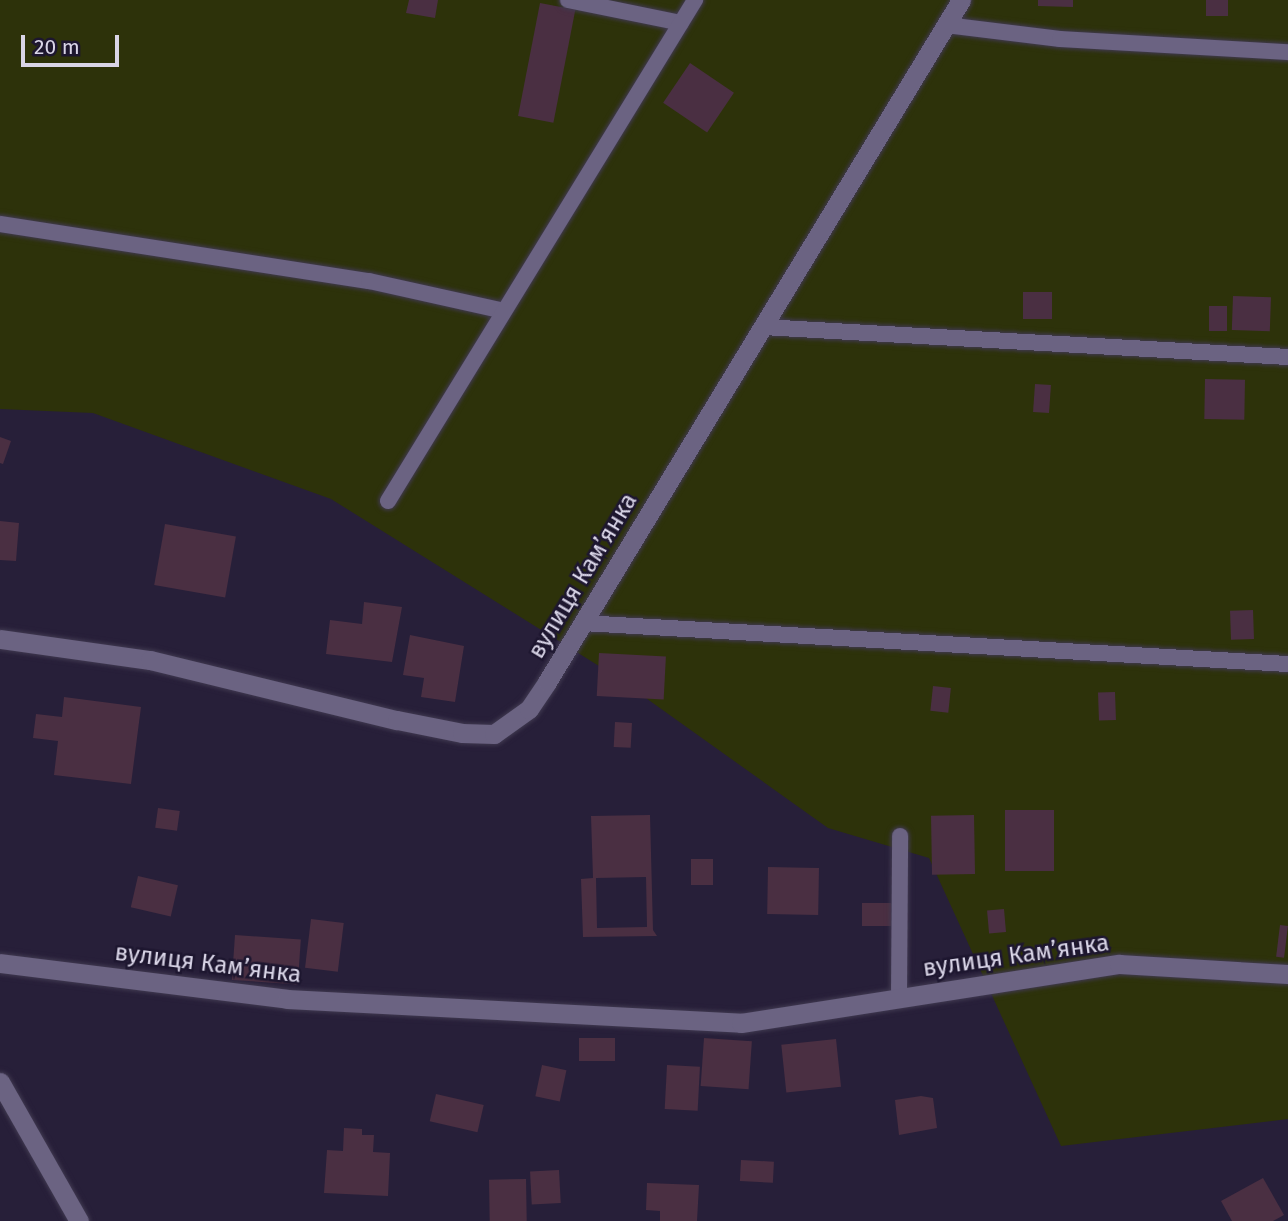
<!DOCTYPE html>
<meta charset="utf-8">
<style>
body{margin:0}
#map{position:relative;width:1288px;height:1221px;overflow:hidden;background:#271f39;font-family:"Fira Sans",sans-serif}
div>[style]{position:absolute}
.green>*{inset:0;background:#2d320a}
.building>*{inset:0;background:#4a2f42;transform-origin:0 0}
.roads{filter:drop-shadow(0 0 2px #403950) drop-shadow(0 0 2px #403950)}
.service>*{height:16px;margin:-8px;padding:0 8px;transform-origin:8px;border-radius:8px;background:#6b6382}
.minor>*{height:19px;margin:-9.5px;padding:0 9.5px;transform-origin:9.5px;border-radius:9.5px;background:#6b6382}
span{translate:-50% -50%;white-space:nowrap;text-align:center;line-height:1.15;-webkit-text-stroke:5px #1d162f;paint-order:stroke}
.street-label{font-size:24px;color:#d9d5e7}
.scale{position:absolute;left:21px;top:35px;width:98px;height:32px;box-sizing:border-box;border:4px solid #d9d5e7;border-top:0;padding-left:9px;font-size:21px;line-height:24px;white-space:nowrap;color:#d9d5e7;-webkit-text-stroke:5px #1d162f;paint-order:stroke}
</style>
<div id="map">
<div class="green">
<div style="clip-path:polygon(0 0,1288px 0,1288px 1119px,1061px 1146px,929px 858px,828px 828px,615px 676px,331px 499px,93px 413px,0 409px)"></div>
</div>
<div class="building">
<div style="clip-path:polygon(409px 0,438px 0,435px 18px,406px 13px)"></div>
<div style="clip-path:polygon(1038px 0,1073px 0,1073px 7px,1038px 6px)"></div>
<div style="left:1206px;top:0;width:22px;height:16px"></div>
<div style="left:540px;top:3px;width:36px;height:115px;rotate:11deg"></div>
<div style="left:690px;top:63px;width:53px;height:48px;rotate:34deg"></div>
<div style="left:1023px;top:292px;width:29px;height:27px"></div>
<div style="left:1233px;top:296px;width:38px;height:34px;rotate:2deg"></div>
<div style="left:1209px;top:306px;width:18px;height:25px"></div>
<div style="left:1205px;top:379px;width:40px;height:40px;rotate:1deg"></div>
<div style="left:1035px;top:384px;width:16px;height:28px;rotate:4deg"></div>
<div style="clip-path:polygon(0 437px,11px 441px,3px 464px,0 463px)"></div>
<div style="clip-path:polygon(0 521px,19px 523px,16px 561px,0 560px)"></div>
<div style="left:165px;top:524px;width:72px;height:62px;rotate:10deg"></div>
<div style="clip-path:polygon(364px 602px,402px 607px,392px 662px,326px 654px,330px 620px,362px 624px)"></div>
<div style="left:1253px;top:610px;width:29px;height:23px;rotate:88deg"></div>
<div style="clip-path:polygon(410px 635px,464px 646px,455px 702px,421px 697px,424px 678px,403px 675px)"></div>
<div style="left:599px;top:653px;width:67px;height:43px;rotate:3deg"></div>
<div style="left:933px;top:686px;width:18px;height:25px;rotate:6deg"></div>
<div style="left:1115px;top:692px;width:28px;height:17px;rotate:88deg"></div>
<div style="clip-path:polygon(64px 697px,141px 707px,131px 784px,54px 775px,58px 741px,33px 738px,36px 714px,62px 717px)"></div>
<div style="left:615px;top:722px;width:17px;height:25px;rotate:3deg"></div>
<div style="left:158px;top:808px;width:22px;height:20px;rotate:8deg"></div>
<div style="left:1005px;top:810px;width:49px;height:61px"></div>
<div style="clip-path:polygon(evenodd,650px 815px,653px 930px,657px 936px,583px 937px,581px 879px,593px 878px,591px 816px,650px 815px,646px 877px,647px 927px,597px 928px,596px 878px,646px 877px)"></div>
<div style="left:974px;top:815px;width:59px;height:43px;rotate:89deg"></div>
<div style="left:691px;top:859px;width:22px;height:26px"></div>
<div style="left:768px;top:867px;width:51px;height:47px;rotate:1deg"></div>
<div style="left:138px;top:876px;width:41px;height:32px;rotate:13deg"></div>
<div style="left:862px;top:903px;width:29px;height:23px"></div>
<div style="left:1004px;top:909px;width:23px;height:17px;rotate:85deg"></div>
<div style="left:311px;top:919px;width:33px;height:49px;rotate:7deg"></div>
<div style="left:1280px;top:925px;width:8px;height:32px;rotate:7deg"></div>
<div style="left:235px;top:935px;width:66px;height:45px;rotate:4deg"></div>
<div style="left:579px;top:1038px;width:36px;height:23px"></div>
<div style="left:704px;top:1038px;width:48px;height:48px;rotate:4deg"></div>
<div style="left:836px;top:1039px;width:48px;height:55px;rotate:84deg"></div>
<div style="left:542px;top:1065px;width:25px;height:32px;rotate:12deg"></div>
<div style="left:667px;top:1065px;width:33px;height:44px;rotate:3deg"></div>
<div style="left:436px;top:1094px;width:49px;height:28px;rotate:13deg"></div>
<div style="clip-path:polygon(921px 1096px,933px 1098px,937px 1128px,899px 1135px,895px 1100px)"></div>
<div style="clip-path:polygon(344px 1128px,362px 1129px,362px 1135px,374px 1135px,373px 1152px,390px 1153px,388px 1196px,324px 1193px,327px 1150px,343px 1151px)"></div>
<div style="left:741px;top:1160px;width:33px;height:21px;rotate:3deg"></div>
<div style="left:559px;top:1170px;width:33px;height:29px;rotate:87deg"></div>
<div style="clip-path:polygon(1263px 1178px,1284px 1215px,1273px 1221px,1232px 1221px,1221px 1201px)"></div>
<div style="left:526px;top:1179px;width:42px;height:37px;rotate:89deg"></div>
<div style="clip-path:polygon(647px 1183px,699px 1185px,697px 1221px,660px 1221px,660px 1211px,646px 1210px)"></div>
</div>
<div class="roads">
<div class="service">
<div style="left:568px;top:0;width:115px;rotate:11.5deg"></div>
<div style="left:946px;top:25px;width:115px;rotate:7deg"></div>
<div style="left:1060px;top:39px;width:228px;rotate:3.3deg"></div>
<div style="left:0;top:224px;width:373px;rotate:8.8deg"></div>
<div style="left:369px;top:281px;width:138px;rotate:12.5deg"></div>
<div style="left:763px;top:327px;width:526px;rotate:3.27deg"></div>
<div style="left:388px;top:501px;width:588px;rotate:-58.5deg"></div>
<div style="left:583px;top:623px;width:706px;rotate:3.33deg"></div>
<div style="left:899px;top:998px;width:162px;rotate:-89.6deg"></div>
</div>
<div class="minor">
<div style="left:0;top:639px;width:151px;rotate:8deg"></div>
<div style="left:150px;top:660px;width:254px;rotate:13.7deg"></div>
<div style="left:397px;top:720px;width:66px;rotate:11.3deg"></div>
<div style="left:462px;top:733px;width:32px;rotate:2deg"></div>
<div style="left:494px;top:734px;width:43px;rotate:-35.5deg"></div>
<div style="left:529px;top:709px;width:32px;rotate:-56deg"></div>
<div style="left:547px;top:682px;width:798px;rotate:-58.74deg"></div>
<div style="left:0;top:963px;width:289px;rotate:7.1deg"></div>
<div style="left:287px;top:999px;width:455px;rotate:3deg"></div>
<div style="left:741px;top:1023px;width:383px;rotate:-8.9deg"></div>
<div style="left:1119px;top:964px;width:169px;rotate:3.4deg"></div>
<div style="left:0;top:1082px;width:160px;rotate:60.4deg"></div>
</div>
</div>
<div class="street-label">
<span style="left:583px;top:576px;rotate:-59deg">вулиця Камʼянка</span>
<span style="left:1016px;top:956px;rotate:-8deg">вулиця Камʼянка</span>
<span style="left:208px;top:964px;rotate:7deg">вулиця Камʼянка</span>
</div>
<div class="scale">20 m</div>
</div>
